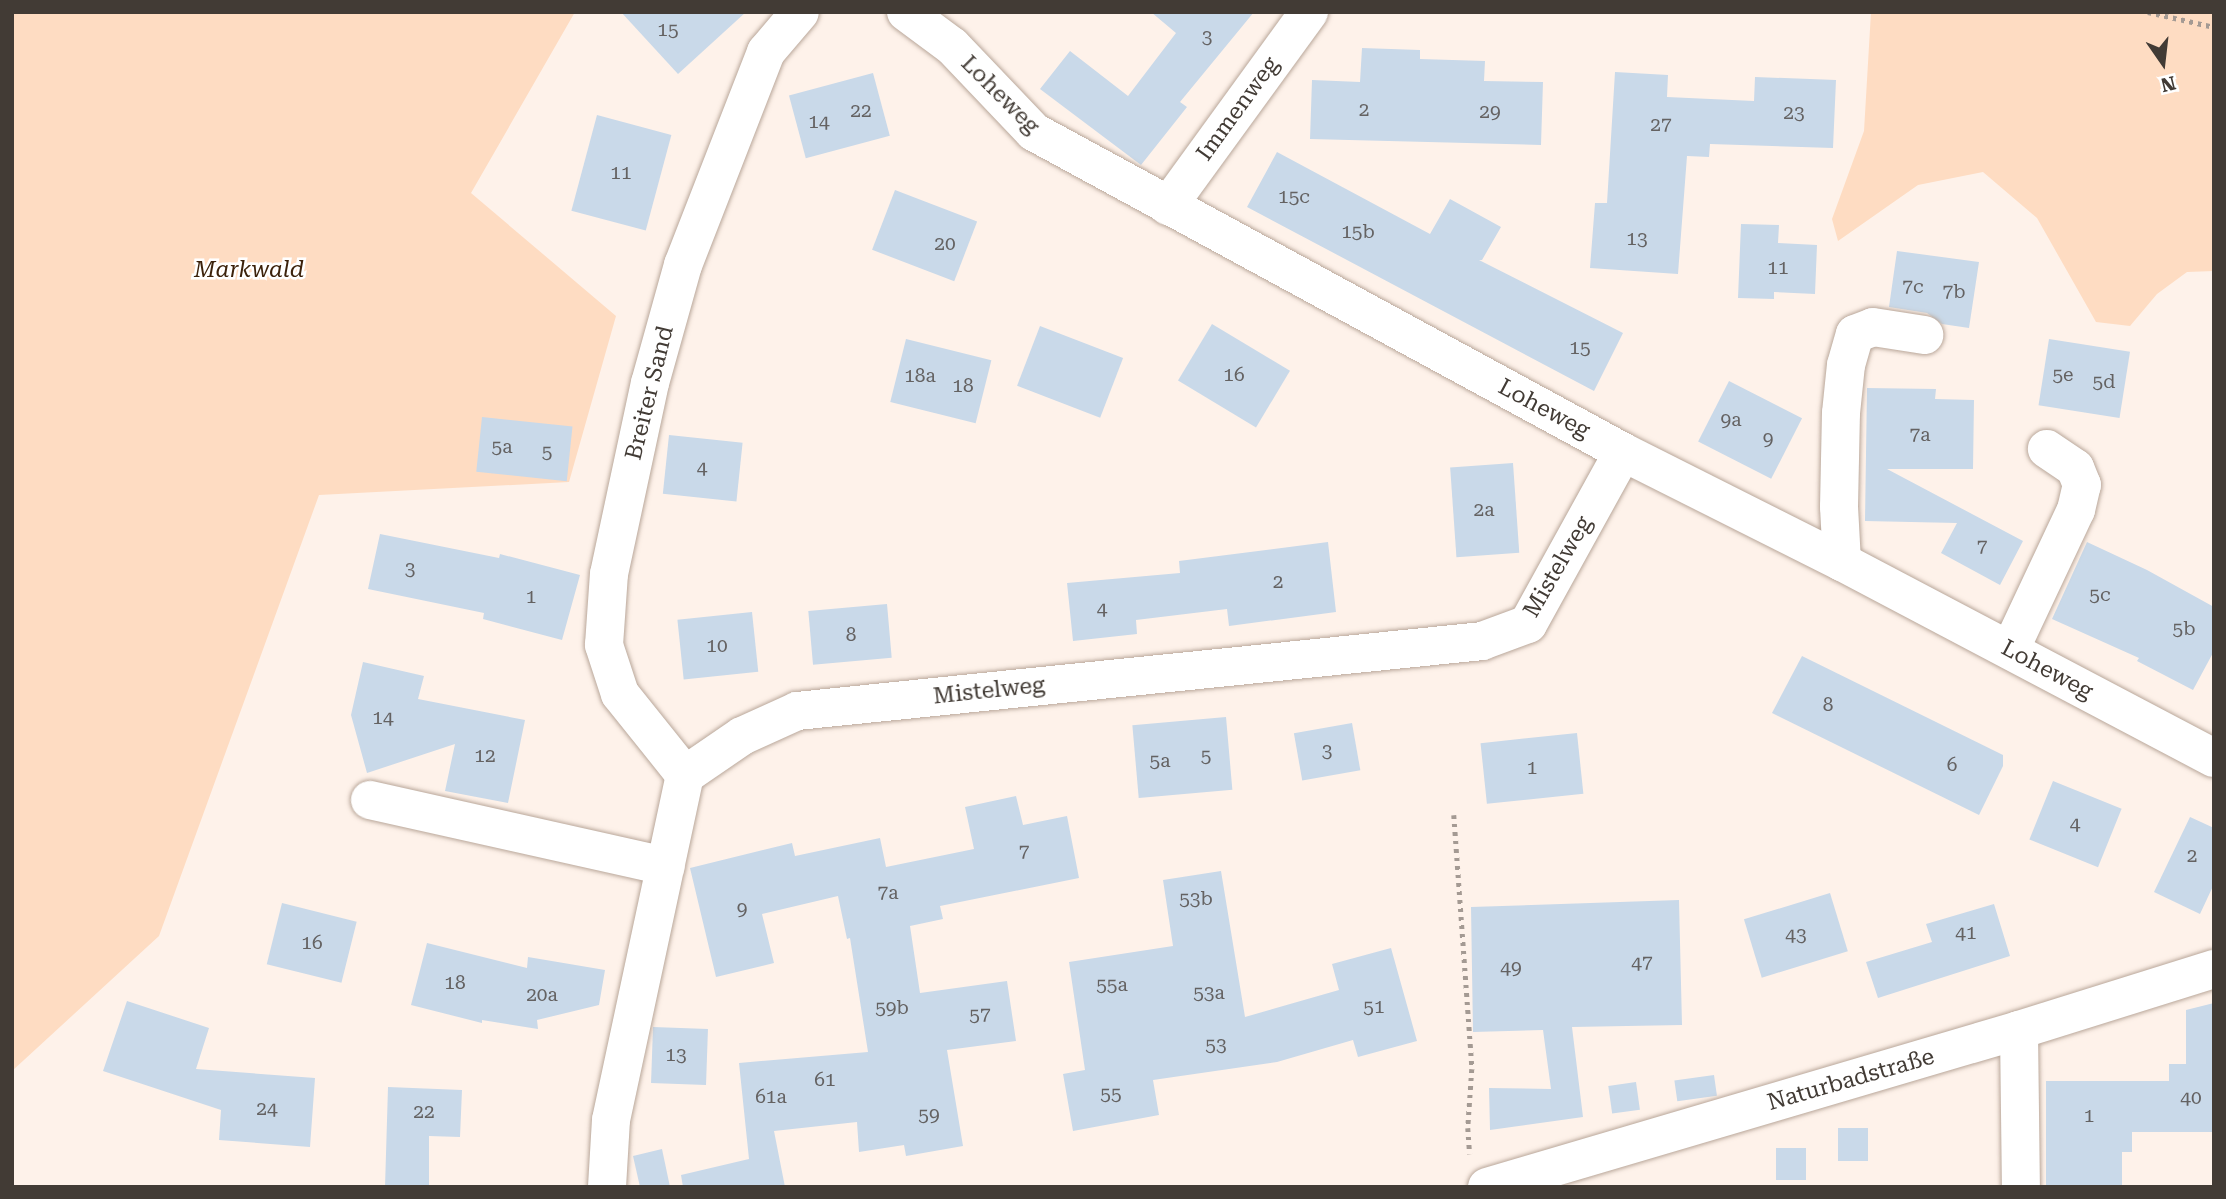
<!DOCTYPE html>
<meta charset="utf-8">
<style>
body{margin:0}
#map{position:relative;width:2226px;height:1199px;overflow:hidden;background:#fef2ea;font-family:"Roboto Serif",serif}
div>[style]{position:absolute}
.green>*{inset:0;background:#fedcc2}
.building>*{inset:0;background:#c9d9e9;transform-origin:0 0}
.path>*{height:4.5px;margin-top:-2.25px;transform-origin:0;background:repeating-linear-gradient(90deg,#a49a93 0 3.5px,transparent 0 8.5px)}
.roads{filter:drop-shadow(0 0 2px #b9a79a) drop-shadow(0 0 2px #b9a79a)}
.minor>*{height:38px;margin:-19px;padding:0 19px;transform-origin:19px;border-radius:19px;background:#fff}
span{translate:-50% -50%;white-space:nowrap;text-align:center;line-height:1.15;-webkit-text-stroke:5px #fff;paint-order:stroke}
.number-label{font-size:19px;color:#646262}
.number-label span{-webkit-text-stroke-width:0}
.street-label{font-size:23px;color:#423b35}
.park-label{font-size:23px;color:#3c220b;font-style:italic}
.frame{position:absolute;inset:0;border:14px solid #423b35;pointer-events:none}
.north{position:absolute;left:2128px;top:28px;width:70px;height:70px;-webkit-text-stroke:5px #fff;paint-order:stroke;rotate:166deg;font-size:19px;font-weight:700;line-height:28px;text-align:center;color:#423b35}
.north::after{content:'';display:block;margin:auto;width:24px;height:32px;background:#423b35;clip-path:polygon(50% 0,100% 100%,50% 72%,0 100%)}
</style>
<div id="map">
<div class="green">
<div style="clip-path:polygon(12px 12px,575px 12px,471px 193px,616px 316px,569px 482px,319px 495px,159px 936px,12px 1071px)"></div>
<div style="clip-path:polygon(1871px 12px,2214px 12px,2214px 271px,2187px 272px,2157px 294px,2130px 326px,2096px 322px,2037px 218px,1983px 172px,1918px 185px,1838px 241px,1832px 219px,1864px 131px)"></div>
</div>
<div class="building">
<div style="clip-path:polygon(621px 12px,746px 12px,678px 74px)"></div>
<div style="clip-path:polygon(1151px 12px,1254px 12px,1180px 102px,1187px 107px,1141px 165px,1040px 89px,1070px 51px,1128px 96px,1176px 33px)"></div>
<div style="clip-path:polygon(1362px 48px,1420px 50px,1420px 59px,1485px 61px,1484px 81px,1543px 82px,1541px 145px,1310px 139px,1312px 80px,1360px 82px)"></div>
<div style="clip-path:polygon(1615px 72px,1668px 75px,1667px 97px,1754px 101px,1755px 77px,1836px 80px,1833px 148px,1710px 144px,1709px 157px,1687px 156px,1678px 274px,1590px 268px,1595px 203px,1607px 203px)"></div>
<div style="left:873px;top:73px;width:65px;height:87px;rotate:75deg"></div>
<div style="left:597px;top:115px;width:77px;height:99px;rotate:15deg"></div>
<div style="clip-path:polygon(1277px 152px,1430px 234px,1450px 199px,1501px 227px,1482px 260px,1479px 260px,1623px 333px,1594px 391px,1247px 207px)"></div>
<div style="left:895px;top:190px;width:88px;height:64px;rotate:21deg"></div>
<div style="clip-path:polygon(1741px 224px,1779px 225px,1778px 243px,1817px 245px,1815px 294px,1774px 292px,1774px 299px,1738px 298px)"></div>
<div style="clip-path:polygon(1897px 251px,1979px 262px,1969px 328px,1942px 324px,1927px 313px,1889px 307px)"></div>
<div style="left:1212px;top:324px;width:91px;height:66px;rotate:31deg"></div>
<div style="left:1040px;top:326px;width:89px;height:64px;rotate:21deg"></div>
<div style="left:906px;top:339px;width:88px;height:65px;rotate:14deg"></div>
<div style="left:2049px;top:339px;width:82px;height:67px;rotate:9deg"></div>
<div style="left:1729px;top:381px;width:82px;height:68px;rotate:27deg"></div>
<div style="clip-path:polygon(1867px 388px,1936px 389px,1935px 399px,1974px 400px,1973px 469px,1887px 469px,2023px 541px,2000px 585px,1941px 553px,1957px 523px,1865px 521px)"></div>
<div style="left:482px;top:417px;width:91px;height:55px;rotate:6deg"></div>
<div style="left:669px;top:435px;width:74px;height:59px;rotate:6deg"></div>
<div style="left:1513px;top:463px;width:90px;height:63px;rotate:86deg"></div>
<div style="clip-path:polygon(380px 534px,499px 558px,500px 554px,580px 575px,562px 640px,483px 619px,484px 613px,368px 589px)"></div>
<div style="clip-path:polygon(1328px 542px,1336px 612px,1229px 626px,1227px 609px,1136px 620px,1137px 634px,1073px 641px,1067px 583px,1180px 573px,1179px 561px)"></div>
<div style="clip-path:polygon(2087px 542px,2147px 570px,2214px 607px,2214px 651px,2193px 690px,2137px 661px,2139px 658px,2052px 619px)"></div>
<div style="left:887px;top:604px;width:54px;height:79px;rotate:85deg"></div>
<div style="left:752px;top:612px;width:60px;height:75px;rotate:84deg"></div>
<div style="clip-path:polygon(1802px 656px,2003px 755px,2003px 766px,1979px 815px,1772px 713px)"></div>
<div style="clip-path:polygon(363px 662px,424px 676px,418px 699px,525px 720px,508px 803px,445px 791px,455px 744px,367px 773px,351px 715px)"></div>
<div style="left:1226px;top:717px;width:73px;height:94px;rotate:85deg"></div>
<div style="left:1352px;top:723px;width:48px;height:59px;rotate:80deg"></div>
<div style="left:1577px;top:733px;width:61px;height:97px;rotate:84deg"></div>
<div style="left:2053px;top:781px;width:74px;height:63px;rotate:22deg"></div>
<div style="clip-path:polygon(1016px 796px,1023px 825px,1067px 816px,1079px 878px,940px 906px,943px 919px,910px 926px,920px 993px,1007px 981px,1016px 1041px,947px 1050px,963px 1146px,906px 1156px,904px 1145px,859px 1152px,857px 1122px,774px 1131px,785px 1187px,683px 1187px,681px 1175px,749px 1159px,739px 1063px,868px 1052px,850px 938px,847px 939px,838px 896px,762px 914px,774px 963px,716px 977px,690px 868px,792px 843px,795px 856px,880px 838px,886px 867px,974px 849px,965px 807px)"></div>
<div style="clip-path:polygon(2190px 817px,2214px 828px,2214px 884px,2200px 914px,2154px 892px)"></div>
<div style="clip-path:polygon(1221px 871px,1245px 1017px,1339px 990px,1332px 964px,1391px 948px,1417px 1041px,1358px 1057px,1353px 1040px,1277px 1062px,1153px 1080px,1159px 1115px,1073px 1131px,1063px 1074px,1085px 1070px,1069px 962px,1173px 946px,1163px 880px)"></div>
<div style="left:1830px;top:893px;width:61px;height:90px;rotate:73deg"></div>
<div style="clip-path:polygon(1679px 900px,1682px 1025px,1572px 1027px,1583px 1117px,1490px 1130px,1489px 1088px,1551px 1089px,1543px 1030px,1473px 1032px,1471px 907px)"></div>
<div style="left:282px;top:903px;width:77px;height:63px;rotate:14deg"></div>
<div style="clip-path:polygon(1994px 904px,2010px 956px,1878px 998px,1866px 962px,1932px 942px,1926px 924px)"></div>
<div style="clip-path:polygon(427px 943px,527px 968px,528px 957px,605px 970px,599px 1005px,537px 1020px,538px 1029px,482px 1020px,482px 1023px,411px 1005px)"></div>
<div style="clip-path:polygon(127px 1001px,209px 1028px,196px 1069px,315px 1078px,310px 1147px,219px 1140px,221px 1110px,103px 1071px)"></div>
<div style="clip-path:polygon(2214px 1003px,2214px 1132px,2132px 1132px,2132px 1152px,2122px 1152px,2122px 1187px,2046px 1187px,2046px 1081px,2169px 1081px,2169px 1064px,2186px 1064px,2186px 1010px)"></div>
<div style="left:653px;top:1027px;width:55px;height:56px;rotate:2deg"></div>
<div style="left:1714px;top:1075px;width:21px;height:40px;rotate:82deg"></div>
<div style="left:1636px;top:1082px;width:28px;height:28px;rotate:82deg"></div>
<div style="clip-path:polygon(388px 1087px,462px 1090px,460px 1137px,429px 1136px,429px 1187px,385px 1187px)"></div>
<div style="left:1838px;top:1128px;width:30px;height:33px"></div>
<div style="left:1776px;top:1148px;width:30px;height:32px"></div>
<div style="clip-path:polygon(662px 1149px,670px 1187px,640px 1187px,633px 1156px)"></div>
</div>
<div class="path">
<div style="left:2148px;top:12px;width:68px;rotate:12.8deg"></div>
<div style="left:1454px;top:815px;width:255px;rotate:85.9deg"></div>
<div style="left:1472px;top:1069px;width:59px;rotate:93.9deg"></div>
<div style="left:1468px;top:1128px;width:26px;rotate:86deg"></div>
</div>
<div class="roads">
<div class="minor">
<div style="left:906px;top:12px;width:57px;rotate:36.5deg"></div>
<div style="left:952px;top:46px;width:119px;rotate:46.4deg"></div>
<div style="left:1034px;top:132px;width:670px;rotate:28.51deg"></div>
<div style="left:1623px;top:452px;width:245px;rotate:26.7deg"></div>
<div style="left:1842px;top:562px;width:420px;rotate:27.8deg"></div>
<div style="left:1168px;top:206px;width:240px;rotate:-54deg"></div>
<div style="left:1842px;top:562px;width:55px;rotate:-93.1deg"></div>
<div style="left:1839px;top:507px;width:94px;rotate:-88.8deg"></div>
<div style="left:1841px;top:413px;width:48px;rotate:-84.1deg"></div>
<div style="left:1846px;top:365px;width:32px;rotate:-74deg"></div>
<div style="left:1855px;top:334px;width:19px;rotate:-21deg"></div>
<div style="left:1873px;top:327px;width:52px;rotate:8.9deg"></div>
<div style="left:2010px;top:650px;width:155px;rotate:-64.8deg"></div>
<div style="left:2076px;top:510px;width:26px;rotate:-77deg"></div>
<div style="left:2082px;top:485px;width:18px;rotate:-112deg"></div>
<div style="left:2075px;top:468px;width:34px;rotate:-146deg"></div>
<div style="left:685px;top:775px;width:104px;rotate:-128.7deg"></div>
<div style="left:620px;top:694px;width:52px;rotate:-108.1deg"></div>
<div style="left:604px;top:645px;width:71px;rotate:-86deg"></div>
<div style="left:609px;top:574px;width:195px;rotate:-77.9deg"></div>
<div style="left:650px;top:383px;width:123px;rotate:-74.4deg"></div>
<div style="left:683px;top:265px;width:229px;rotate:-68.7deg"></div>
<div style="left:766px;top:52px;width:52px;rotate:-49.6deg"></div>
<div style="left:370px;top:800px;width:303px;rotate:12.6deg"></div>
<div style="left:2019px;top:1030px;width:157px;rotate:89.3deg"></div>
<div style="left:607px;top:1187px;width:67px;rotate:-86.6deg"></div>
<div style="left:611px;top:1120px;width:353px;rotate:-77.9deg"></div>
<div style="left:685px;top:775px;width:69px;rotate:-34.4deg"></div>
<div style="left:742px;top:736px;width:60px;rotate:-24.4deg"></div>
<div style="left:797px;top:711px;width:689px;rotate:-5.83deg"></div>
<div style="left:1482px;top:641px;width:49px;rotate:-20.3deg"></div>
<div style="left:1528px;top:624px;width:196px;rotate:-61.1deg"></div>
<div style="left:1487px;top:1187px;width:555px;rotate:-16.44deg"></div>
<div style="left:2019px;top:1030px;width:204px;rotate:-17.4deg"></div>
</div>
</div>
<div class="number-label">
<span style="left:668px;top:30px">15</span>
<span style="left:1207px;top:37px">3</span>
<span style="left:1364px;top:110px">2</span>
<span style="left:861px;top:111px">22</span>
<span style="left:1490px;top:112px">29</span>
<span style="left:1794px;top:113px">23</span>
<span style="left:819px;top:122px">14</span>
<span style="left:1661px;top:125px">27</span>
<span style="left:621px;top:173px">11</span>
<span style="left:1294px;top:197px">15c</span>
<span style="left:1358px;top:232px">15b</span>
<span style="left:1637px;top:239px">13</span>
<span style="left:945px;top:244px">20</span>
<span style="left:1778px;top:268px">11</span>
<span style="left:1913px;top:287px">7c</span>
<span style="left:1954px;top:292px">7b</span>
<span style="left:1580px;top:348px">15</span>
<span style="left:1234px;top:375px">16</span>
<span style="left:2063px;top:375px">5e</span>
<span style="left:920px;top:376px">18a</span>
<span style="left:2104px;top:382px">5d</span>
<span style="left:963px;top:386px">18</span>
<span style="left:1731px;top:420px">9a</span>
<span style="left:1920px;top:435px">7a</span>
<span style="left:1768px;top:439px">9</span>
<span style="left:502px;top:447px">5a</span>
<span style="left:547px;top:452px">5</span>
<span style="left:702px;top:468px">4</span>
<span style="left:1484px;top:510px">2a</span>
<span style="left:1982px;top:547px">7</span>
<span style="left:410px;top:569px">3</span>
<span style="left:1278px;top:582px">2</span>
<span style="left:2100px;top:595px">5c</span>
<span style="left:531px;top:597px">1</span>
<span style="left:1102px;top:609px">4</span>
<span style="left:2184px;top:629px">5b</span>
<span style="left:851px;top:635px">8</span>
<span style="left:717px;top:646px">10</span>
<span style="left:1828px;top:705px">8</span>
<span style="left:383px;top:718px">14</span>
<span style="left:1327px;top:751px">3</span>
<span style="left:485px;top:756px">12</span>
<span style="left:1206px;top:756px">5</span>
<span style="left:1160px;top:761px">5a</span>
<span style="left:1952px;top:765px">6</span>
<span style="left:1532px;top:768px">1</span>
<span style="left:2075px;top:824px">4</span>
<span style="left:1024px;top:852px">7</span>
<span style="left:2192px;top:856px">2</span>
<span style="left:888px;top:893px">7a</span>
<span style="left:1196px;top:899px">53b</span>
<span style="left:742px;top:909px">9</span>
<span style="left:1966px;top:933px">41</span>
<span style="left:1796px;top:935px">43</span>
<span style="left:312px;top:943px">16</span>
<span style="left:1642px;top:963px">47</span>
<span style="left:1511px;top:968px">49</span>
<span style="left:455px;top:983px">18</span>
<span style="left:1112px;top:985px">55a</span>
<span style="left:1209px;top:993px">53a</span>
<span style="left:542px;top:995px">20a</span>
<span style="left:1374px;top:1007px">51</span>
<span style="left:892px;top:1008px">59b</span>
<span style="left:980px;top:1015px">57</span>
<span style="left:1216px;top:1045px">53</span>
<span style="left:676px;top:1055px">13</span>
<span style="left:825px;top:1080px">61</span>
<span style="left:1111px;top:1094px">55</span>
<span style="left:771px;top:1097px">61a</span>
<span style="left:2191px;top:1098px">40</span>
<span style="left:267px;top:1109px">24</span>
<span style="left:424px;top:1112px">22</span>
<span style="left:929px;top:1115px">59</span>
<span style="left:2089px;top:1116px">1</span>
</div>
<div class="street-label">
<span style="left:1000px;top:95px;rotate:45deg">Loheweg</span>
<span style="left:1238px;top:109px;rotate:-54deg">Immenweg</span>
<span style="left:650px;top:393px;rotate:-76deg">Breiter Sand</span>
<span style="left:1544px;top:409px;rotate:28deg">Loheweg</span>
<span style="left:1558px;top:567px;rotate:-60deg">Mistelweg</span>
<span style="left:2047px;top:670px;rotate:28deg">Loheweg</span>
<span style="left:989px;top:691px;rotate:-6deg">Mistelweg</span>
<span style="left:1851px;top:1080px;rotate:-16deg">Naturbadstraße</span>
</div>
<div class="park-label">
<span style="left:249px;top:270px">Markwald</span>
</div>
<div class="frame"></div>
<div class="north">N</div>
</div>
